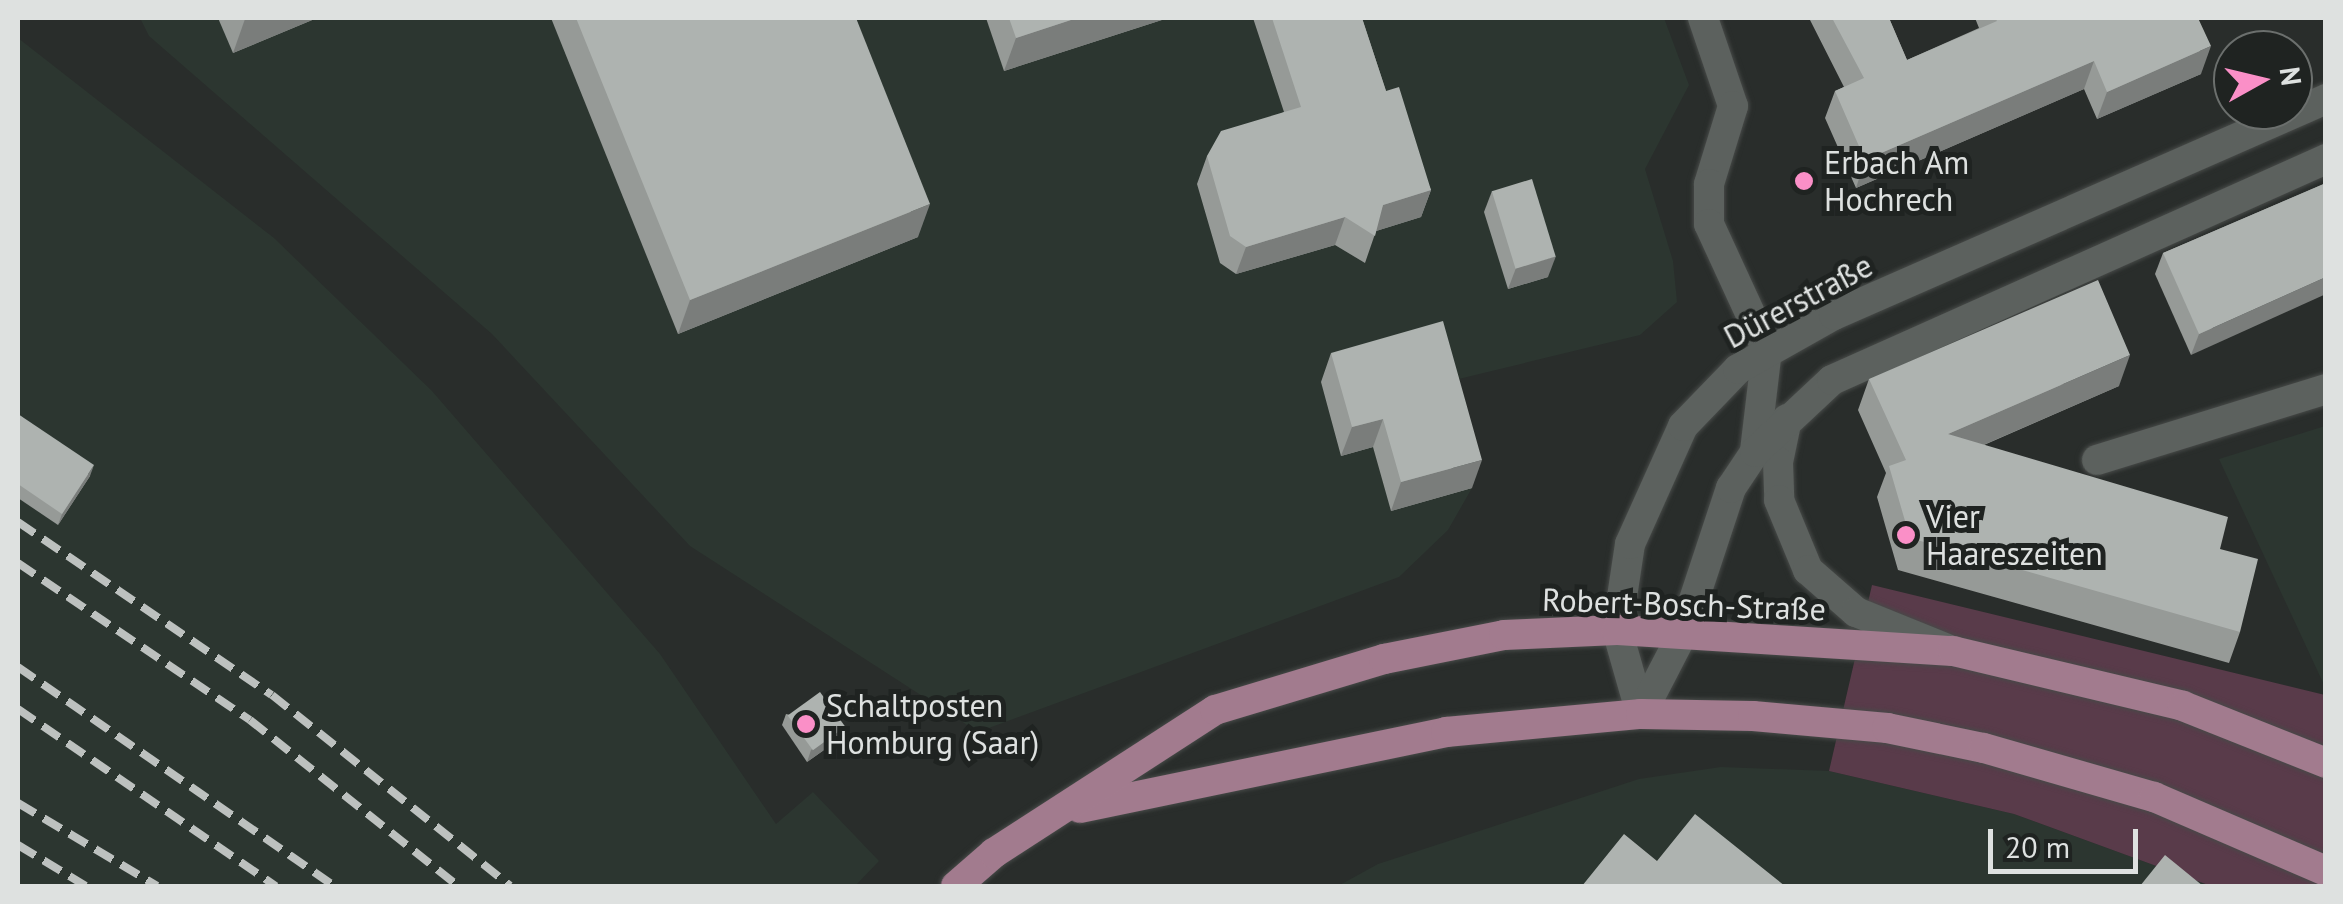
<!DOCTYPE html>
<meta charset="utf-8">
<style>
body{margin:0}
#map{position:relative;width:2343px;height:904px;overflow:hidden;background:#292d2b;font-family:"PT Sans",sans-serif}
div>[style]{position:absolute}
.built>*{inset:0;background:#2c3630}
.green>*{inset:0;background:#593b4a}
.roads{filter:drop-shadow(0 0 2px #474a48) drop-shadow(0 0 2px #474a48)}
.minor>*{height:30px;margin:-15px;padding:0 15px;transform-origin:15px;border-radius:15px;background:#5c615e}
.major>*{height:30px;margin:-15px;padding:0 15px;transform-origin:15px;border-radius:15px;background:#a27b8e}
.rail>*{height:8px;margin-top:-4px;transform-origin:0;background:repeating-linear-gradient(90deg,#bdc1bf 0 20px,transparent 0 30px)}
.wall>*{inset:0;background:#969a97}
.shaded-wall>*{inset:0;background:#7a7d7b}
.building>*{inset:0;background:#aeb3b0;transform-origin:0 0}
.dots>*{width:28px;height:28px;translate:-50% -50%;box-sizing:border-box;border:5px solid #1f2321;border-radius:50%}
span{translate:-50% -50%;white-space:nowrap;text-align:center;line-height:1.15;-webkit-text-stroke:10px #1f2321;paint-order:stroke}
.poi-label{font-size:32px;color:#dee1e0}
.left{translate:0 -50%;text-align:left}
.street-label{font-size:32px;color:#dee1e0}
.frame{position:absolute;inset:0;border:20px solid #dee1e0;pointer-events:none}
.north{position:absolute;left:2213px;top:30px;width:100px;height:100px;box-sizing:border-box;background:#1f2321;border:2px solid #6b6f6d;border-radius:50%;rotate:82deg;font-size:28px;font-weight:700;line-height:40px;text-align:center;color:#dee1e0}
.north::after{content:'';display:block;margin:auto;width:35px;height:45px;background:#fa8fc7;clip-path:polygon(50% 0,100% 100%,50% 72%,0 100%)}
.scale{position:absolute;left:1988px;top:829px;width:150px;height:45px;box-sizing:border-box;border:5px solid #dee1e0;border-top:0;padding-left:12px;font-size:30px;line-height:35px;white-space:nowrap;color:#dee1e0;-webkit-text-stroke:8px #1f2321;paint-order:stroke}
</style>
<div id="map">
<div class="built">
<div style="clip-path:polygon(140px 18px,1664px 18px,1689px 85px,1645px 169px,1673px 261px,1677px 302px,1640px 335px,1442px 383px,1472px 488px,1448px 530px,1399px 577px,978px 732px,690px 546px,492px 334px,149px 36px)"></div>
<div style="clip-path:polygon(18px 38px,274px 238px,432px 391px,660px 654px,776px 824px,813px 792px,879px 861px,855px 886px,18px 886px)"></div>
<div style="clip-path:polygon(2325px 426px,2326px 426px,2325px 687px,2219px 459px)"></div>
<div style="clip-path:polygon(1721px 767px,1829px 771px,2014px 814px,2211px 886px,1338px 886px,1378px 864px,1639px 779px)"></div>
</div>
<div class="green">
<div style="clip-path:polygon(1872px 585px,2325px 695px,2325px 886px,2211px 886px,2014px 814px,1829px 771px)"></div>
</div>
<div class="roads">
<div class="minor">
<div style="left:1703px;top:18px;width:93px;rotate:71.2deg"></div>
<div style="left:1733px;top:106px;width:82px;rotate:107.1deg"></div>
<div style="left:1709px;top:184px;width:40px;rotate:90deg"></div>
<div style="left:1709px;top:224px;width:139px;rotate:65.3deg"></div>
<div style="left:1767px;top:350px;width:102px;rotate:96.8deg"></div>
<div style="left:1787px;top:419px;width:44px;rotate:101.8deg"></div>
<div style="left:1778px;top:462px;width:38px;rotate:88deg"></div>
<div style="left:1779px;top:500px;width:76px;rotate:67.5deg"></div>
<div style="left:1808px;top:570px;width:64px;rotate:41.2deg"></div>
<div style="left:1856px;top:612px;width:96px;rotate:22deg"></div>
<div style="left:2097px;top:460px;width:240px;rotate:-17.2deg"></div>
<div style="left:1641px;top:714px;width:87px;rotate:-105.9deg"></div>
<div style="left:1617px;top:630px;width:87px;rotate:-81.4deg"></div>
<div style="left:1630px;top:544px;width:129px;rotate:-65.8deg"></div>
<div style="left:1683px;top:426px;width:79px;rotate:-46deg"></div>
<div style="left:1738px;top:369px;width:110px;rotate:-29.4deg"></div>
<div style="left:1834px;top:315px;width:537px;rotate:-23.7deg"></div>
<div style="left:1641px;top:714px;width:91px;rotate:-62.6deg"></div>
<div style="left:1683px;top:633px;width:153px;rotate:-71.7deg"></div>
<div style="left:1731px;top:488px;width:43px;rotate:-56.3deg"></div>
<div style="left:1755px;top:452px;width:105px;rotate:-43.1deg"></div>
<div style="left:1832px;top:380px;width:541px;rotate:-24.1deg"></div>
</div>
<div class="major">
<div style="left:1080px;top:808px;width:374px;rotate:-11.7deg"></div>
<div style="left:1446px;top:732px;width:196px;rotate:-5.3deg"></div>
<div style="left:1641px;top:714px;width:112px;rotate:1deg"></div>
<div style="left:1753px;top:716px;width:135px;rotate:5.1deg"></div>
<div style="left:1887px;top:728px;width:99px;rotate:11.7deg"></div>
<div style="left:1984px;top:748px;width:177px;rotate:16.1deg"></div>
<div style="left:2154px;top:797px;width:187px;rotate:23.3deg"></div>
<div style="left:956px;top:886px;width:50px;rotate:-41deg"></div>
<div style="left:994px;top:853px;width:263px;rotate:-32.9deg"></div>
<div style="left:1215px;top:710px;width:177px;rotate:-16.8deg"></div>
<div style="left:1384px;top:659px;width:122px;rotate:-11.3deg"></div>
<div style="left:1504px;top:635px;width:113px;rotate:-2.5deg"></div>
<div style="left:1617px;top:630px;width:337px;rotate:3.6deg"></div>
<div style="left:1953px;top:651px;width:236px;rotate:13.4deg"></div>
<div style="left:2183px;top:706px;width:154px;rotate:21.7deg"></div>
</div>
</div>
<div class="rail">
<div style="left:18px;top:522px;width:307px;rotate:34.3deg"></div>
<div style="left:272px;top:695px;width:305px;rotate:38.7deg"></div>
<div style="left:18px;top:563px;width:280px;rotate:34.1deg"></div>
<div style="left:250px;top:720px;width:266px;rotate:38.6deg"></div>
<div style="left:18px;top:667px;width:384px;rotate:34.7deg"></div>
<div style="left:18px;top:709px;width:313px;rotate:34.5deg"></div>
<div style="left:18px;top:803px;width:162px;rotate:30.8deg"></div>
<div style="left:18px;top:845px;width:79px;rotate:31.1deg"></div>
</div>
<div class="wall">
<div style="clip-path:polygon(218px 18px,317px 18px,233px 53px)"></div>
<div style="clip-path:polygon(551px 18px,856px 18px,918px 237px,678px 334px)"></div>
<div style="clip-path:polygon(986px 18px,1168px 18px,1004px 71px)"></div>
<div style="clip-path:polygon(1253px 18px,1362px 18px,1386px 91px,1431px 190px,1421px 217px,1376px 231px,1365px 263px,1335px 245px,1236px 274px,1220px 263px,1197px 184px,1207px 156px,1284px 112px)"></div>
<div style="clip-path:polygon(1809px 18px,1889px 18px,1907px 60px,1979px 28px,1975px 18px,2198px 18px,2201px 74px,2097px 119px,2084px 89px,1856px 188px,1825px 118px,1835px 91px,1844px 87px)"></div>
<div style="clip-path:polygon(2326px 183px,2191px 355px,2155px 274px,2163px 253px)"></div>
<div style="clip-path:polygon(1492px 191px,1548px 277px,1508px 289px,1484px 212px)"></div>
<div style="clip-path:polygon(1331px 353px,1472px 488px,1391px 511px,1373px 447px,1341px 456px,1321px 382px)"></div>
<div style="clip-path:polygon(1869px 379px,2119px 386px,1984px 445px,2220px 549px,2240px 632px,2229px 663px,1898px 570px,1877px 497px,1886px 473px,1858px 410px)"></div>
<div style="clip-path:polygon(18px 414px,90px 476px,58px 525px,18px 498px)"></div>
<div style="clip-path:polygon(786px 714px,845px 727px,841px 738px,807px 762px,782px 725px)"></div>
</div>
<div class="shaded-wall">
<div style="clip-path:polygon(249px 18px,317px 18px,233px 53px,245px 19px)"></div>
<div style="clip-path:polygon(1077px 18px,1168px 18px,1004px 71px,1016px 38px)"></div>
<div style="clip-path:polygon(2211px 46px,2201px 74px,2097px 119px,2107px 92px)"></div>
<div style="clip-path:polygon(2094px 61px,2084px 89px,1856px 188px,1865px 160px)"></div>
<div style="clip-path:polygon(1431px 190px,1421px 217px,1373px 232px,1383px 205px)"></div>
<div style="clip-path:polygon(930px 204px,918px 237px,678px 334px,690px 300px)"></div>
<div style="clip-path:polygon(1345px 217px,1335px 245px,1236px 274px,1246px 247px)"></div>
<div style="clip-path:polygon(1556px 256px,1548px 277px,1508px 289px,1516px 268px)"></div>
<div style="clip-path:polygon(2326px 277px,2326px 294px,2191px 355px,2199px 334px)"></div>
<div style="clip-path:polygon(2130px 355px,2119px 386px,1937px 465px,1948px 434px)"></div>
<div style="clip-path:polygon(1383px 419px,1373px 447px,1341px 456px,1352px 427px)"></div>
<div style="clip-path:polygon(1482px 460px,1472px 488px,1391px 511px,1401px 482px)"></div>
<div style="clip-path:polygon(94px 465px,90px 476px,58px 525px,62px 514px)"></div>
<div style="clip-path:polygon(845px 727px,841px 738px,807px 762px,811px 750px)"></div>
</div>
<div class="building">
<div style="clip-path:polygon(576px 18px,856px 18px,930px 204px,690px 300px)"></div>
<div style="clip-path:polygon(1009px 18px,1077px 18px,1016px 38px)"></div>
<div style="clip-path:polygon(1272px 18px,1362px 18px,1386px 91px,1399px 87px,1431px 190px,1383px 205px,1375px 236px,1345px 217px,1246px 247px,1230px 236px,1207px 156px,1221px 131px,1301px 107px)"></div>
<div style="clip-path:polygon(1832px 18px,1889px 18px,1907px 60px,1997px 21px,1995px 18px,2198px 18px,2211px 46px,2107px 92px,2094px 61px,1865px 160px,1835px 91px,1864px 78px)"></div>
<div style="left:1532px;top:179px;width:81px;height:42px;rotate:73deg"></div>
<div style="clip-path:polygon(2326px 183px,2326px 277px,2199px 334px,2163px 253px)"></div>
<div style="clip-path:polygon(2098px 280px,2130px 355px,1948px 434px,2228px 517px,2220px 549px,2258px 559px,2240px 632px,1910px 538px,1889px 466px,1906px 460px,1869px 379px)"></div>
<div style="clip-path:polygon(1443px 321px,1482px 460px,1401px 482px,1383px 419px,1352px 427px,1331px 353px)"></div>
<div style="clip-path:polygon(18px 414px,94px 465px,62px 514px,18px 484px)"></div>
<div style="left:820px;top:692px;width:43px;height:40px;rotate:54deg"></div>
<div style="clip-path:polygon(1695px 814px,1785px 886px,1582px 886px,1624px 834px,1657px 861px)"></div>
<div style="clip-path:polygon(2165px 855px,2203px 886px,2140px 886px)"></div>
</div>
<div class="dots">
<div style="left:1804px;top:181px;background:#fa8fc7"></div>
<div style="left:1906px;top:535px;background:#fa8fc7"></div>
<div style="left:806px;top:724px;background:#fa8fc7"></div>
</div>
<div class="poi-label">
<span class="left" style="left:1824px;top:181px">Erbach Am<br>Hochrech</span>
<span class="left" style="left:1926px;top:535px">Vier<br>Haareszeiten</span>
<span class="left" style="left:826px;top:724px">Schaltposten<br>Homburg (Saar)</span>
</div>
<div class="street-label">
<span style="left:1798px;top:301px;rotate:-28deg">Dürerstraße</span>
<span style="left:1684px;top:604px;rotate:2deg">Robert-Bosch-Straße</span>
</div>
<div class="frame"></div>
<div class="north">N</div>
<div class="scale">20 m</div>
</div>
